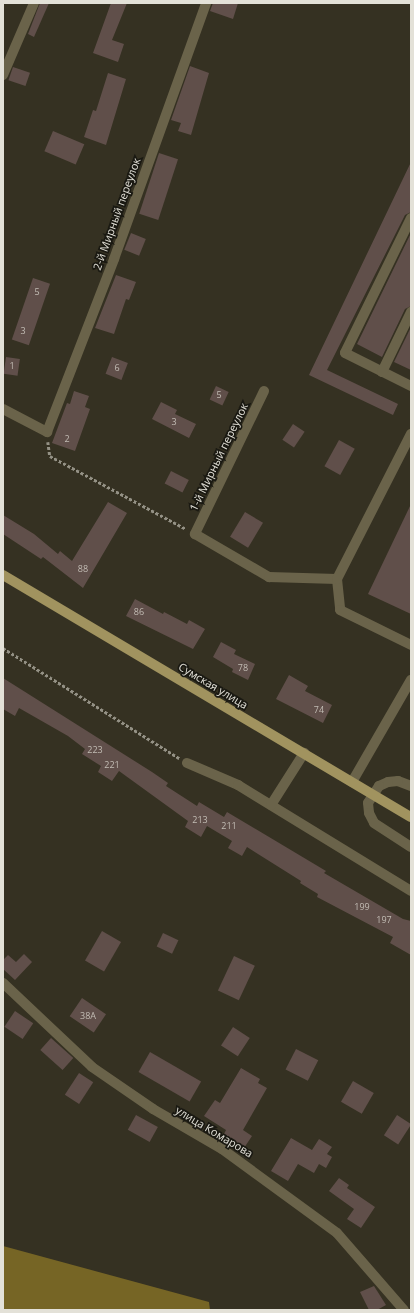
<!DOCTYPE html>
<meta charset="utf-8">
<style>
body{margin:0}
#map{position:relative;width:414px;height:1313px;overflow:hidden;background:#353122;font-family:"Open Sans",sans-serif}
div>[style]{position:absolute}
.forest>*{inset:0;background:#766525}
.building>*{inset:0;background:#604f4a;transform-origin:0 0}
.path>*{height:2.5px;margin-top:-1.25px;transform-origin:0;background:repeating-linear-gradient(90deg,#949185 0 3px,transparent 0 5px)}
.minor>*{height:10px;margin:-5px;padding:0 5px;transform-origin:5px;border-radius:5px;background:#6a634a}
.major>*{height:10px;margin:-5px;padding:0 5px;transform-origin:5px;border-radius:5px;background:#a1935f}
span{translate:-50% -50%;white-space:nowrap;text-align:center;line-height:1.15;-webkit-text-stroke:3.5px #1a1912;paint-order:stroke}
.number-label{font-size:9px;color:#c2bcb4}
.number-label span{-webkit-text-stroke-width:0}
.street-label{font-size:11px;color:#e3e1d8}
.frame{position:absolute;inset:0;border:4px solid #e3e1d8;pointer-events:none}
</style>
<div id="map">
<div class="forest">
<div style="clip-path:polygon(3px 1246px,209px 1302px,210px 1310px,3px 1310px)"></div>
</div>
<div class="building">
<div style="clip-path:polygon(40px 3px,49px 3px,34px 37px,28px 34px)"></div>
<div style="clip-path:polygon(111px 3px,127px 3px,112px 40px,124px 44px,118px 62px,93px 53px)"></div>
<div style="clip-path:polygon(213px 3px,238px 3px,233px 19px,210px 11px)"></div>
<div style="clip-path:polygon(190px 66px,209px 73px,191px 135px,178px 131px,181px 123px,171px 120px)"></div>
<div style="left:13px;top:67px;width:18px;height:14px;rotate:19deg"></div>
<div style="clip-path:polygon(108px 73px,126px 79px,106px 145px,84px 137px,93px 110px,96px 111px)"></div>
<div style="left:53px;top:131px;width:34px;height:22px;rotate:23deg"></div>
<div style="left:159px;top:153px;width:20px;height:64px;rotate:18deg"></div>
<div style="clip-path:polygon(411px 162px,411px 212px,405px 215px,327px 370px,398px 404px,393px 415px,309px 375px)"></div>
<div style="left:131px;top:233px;width:16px;height:18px;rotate:22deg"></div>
<div style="clip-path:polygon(411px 233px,411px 306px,405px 309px,382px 357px,357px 344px)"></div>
<div style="clip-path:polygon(116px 275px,136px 282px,129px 300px,126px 299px,114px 334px,95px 328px)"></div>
<div style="left:33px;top:278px;width:18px;height:65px;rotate:19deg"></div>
<div style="clip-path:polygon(411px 327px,411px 370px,394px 362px)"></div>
<div style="left:6px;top:357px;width:14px;height:17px;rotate:8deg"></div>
<div style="left:112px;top:357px;width:17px;height:18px;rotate:21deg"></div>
<div style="left:216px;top:386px;width:14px;height:15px;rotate:25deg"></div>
<div style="clip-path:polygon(74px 391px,89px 396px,85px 407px,90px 409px,75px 451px,52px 443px,67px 403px,70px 404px)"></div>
<div style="clip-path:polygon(161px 402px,177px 410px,175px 414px,196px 424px,189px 438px,152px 419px)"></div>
<div style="left:293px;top:424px;width:14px;height:19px;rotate:34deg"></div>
<div style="left:339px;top:440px;width:18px;height:30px;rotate:29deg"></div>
<div style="left:171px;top:471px;width:20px;height:14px;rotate:27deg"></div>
<div style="clip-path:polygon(108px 502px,127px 513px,83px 588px,43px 557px,41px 559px,3px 534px,3px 515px,34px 534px,58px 554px,60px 551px,72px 561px)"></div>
<div style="clip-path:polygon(411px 504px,411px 614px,368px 594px)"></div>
<div style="left:245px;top:512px;width:21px;height:29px;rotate:31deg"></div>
<div style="clip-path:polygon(135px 599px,163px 614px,164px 612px,187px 624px,189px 620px,205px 629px,193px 649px,126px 616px)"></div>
<div style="clip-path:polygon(221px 642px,236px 650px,234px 654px,255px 664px,248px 680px,232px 672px,233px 669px,213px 657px)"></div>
<div style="clip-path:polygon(289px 675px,308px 686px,305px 691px,332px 705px,323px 723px,276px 699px)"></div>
<div style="clip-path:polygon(3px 678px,152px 772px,168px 783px,166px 786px,197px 806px,199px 802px,224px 817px,227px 812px,326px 871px,324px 873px,403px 919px,411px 921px,411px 955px,390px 943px,393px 937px,317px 897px,318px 894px,300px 883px,301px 881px,247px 847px,242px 856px,228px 848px,232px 841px,207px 826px,201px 837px,185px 827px,188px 821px,119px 771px,112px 781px,98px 772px,101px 766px,82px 754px,85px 749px,68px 736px,19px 708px,15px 716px,3px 709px)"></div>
<div style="left:102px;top:931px;width:22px;height:34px;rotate:30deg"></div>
<div style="left:163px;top:933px;width:17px;height:15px;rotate:25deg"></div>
<div style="clip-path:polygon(24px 954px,32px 962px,15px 980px,3px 969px,3px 960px,8px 955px,16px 962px)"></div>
<div style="left:234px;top:956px;width:23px;height:38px;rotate:25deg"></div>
<div style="left:82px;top:998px;width:29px;height:22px;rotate:34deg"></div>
<div style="left:15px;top:1011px;width:22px;height:19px;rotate:34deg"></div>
<div style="left:233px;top:1027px;width:20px;height:22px;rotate:33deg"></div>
<div style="left:51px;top:1038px;width:30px;height:16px;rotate:42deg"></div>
<div style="left:296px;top:1049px;width:25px;height:23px;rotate:27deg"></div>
<div style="left:150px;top:1052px;width:59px;height:23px;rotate:30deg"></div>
<div style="clip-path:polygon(241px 1068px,260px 1079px,258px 1083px,267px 1088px,243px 1130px,252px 1136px,244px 1148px,224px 1134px,226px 1130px,204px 1116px,215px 1100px,220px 1103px)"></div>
<div style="left:79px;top:1073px;width:17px;height:26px;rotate:33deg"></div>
<div style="left:353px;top:1081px;width:24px;height:24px;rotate:30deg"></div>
<div style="left:136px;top:1115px;width:25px;height:17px;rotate:29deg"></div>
<div style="left:397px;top:1115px;width:17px;height:24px;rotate:33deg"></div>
<div style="clip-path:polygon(291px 1138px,312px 1150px,319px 1139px,332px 1147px,327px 1154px,332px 1157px,326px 1168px,319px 1164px,314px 1173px,298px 1164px,288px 1181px,271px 1171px)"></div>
<div style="clip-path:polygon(339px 1178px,349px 1185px,347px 1188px,375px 1207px,361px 1228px,347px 1219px,354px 1209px,329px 1191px)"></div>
<div style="clip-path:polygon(374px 1286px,386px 1305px,377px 1310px,369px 1310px,360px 1292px)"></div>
</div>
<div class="path">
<div style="left:48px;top:442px;width:14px;rotate:82deg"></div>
<div style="left:50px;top:456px;width:154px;rotate:28.2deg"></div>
<div style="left:3px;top:648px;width:208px;rotate:32deg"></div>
</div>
<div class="minor">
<div style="left:3px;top:75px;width:78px;rotate:-66.7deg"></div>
<div style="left:411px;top:218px;width:150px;rotate:116.1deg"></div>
<div style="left:345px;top:353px;width:74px;rotate:26.6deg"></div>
<div style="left:382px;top:372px;width:67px;rotate:-64.2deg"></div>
<div style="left:264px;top:391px;width:159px;rotate:115.8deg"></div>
<div style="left:195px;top:534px;width:86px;rotate:30.2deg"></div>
<div style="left:269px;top:577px;width:68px;rotate:1.7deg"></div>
<div style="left:337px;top:579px;width:31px;rotate:84deg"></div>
<div style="left:340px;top:610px;width:79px;rotate:26.2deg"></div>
<div style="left:3px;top:409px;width:50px;rotate:27.6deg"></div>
<div style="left:47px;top:432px;width:186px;rotate:-68.8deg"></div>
<div style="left:114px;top:259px;width:272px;rotate:-70.2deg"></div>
<div style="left:337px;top:579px;width:163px;rotate:-63deg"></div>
<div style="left:187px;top:763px;width:56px;rotate:23.3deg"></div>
<div style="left:238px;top:785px;width:203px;rotate:31.5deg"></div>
<div style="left:352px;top:782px;width:118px;rotate:-60deg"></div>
<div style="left:411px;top:786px;width:14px;rotate:-159deg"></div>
<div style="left:398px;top:781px;width:10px;rotate:174deg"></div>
<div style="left:388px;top:782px;width:10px;rotate:156deg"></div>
<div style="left:379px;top:786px;width:20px;rotate:123deg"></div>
<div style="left:368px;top:803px;width:10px;rotate:84deg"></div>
<div style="left:369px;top:813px;width:11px;rotate:63deg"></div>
<div style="left:374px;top:823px;width:44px;rotate:33deg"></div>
<div style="left:271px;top:805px;width:62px;rotate:-57.6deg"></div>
<div style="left:3px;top:983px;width:122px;rotate:43.3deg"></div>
<div style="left:92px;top:1067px;width:74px;rotate:34.5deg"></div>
<div style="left:153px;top:1109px;width:80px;rotate:30.1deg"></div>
<div style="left:222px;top:1149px;width:142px;rotate:36.1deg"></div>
<div style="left:337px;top:1233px;width:102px;rotate:49deg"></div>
</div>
<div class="major">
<div style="left:3px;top:575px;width:474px;rotate:30.7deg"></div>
</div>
<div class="number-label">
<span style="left:37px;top:292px">5</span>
<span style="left:23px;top:331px">3</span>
<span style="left:12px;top:366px">1</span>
<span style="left:117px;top:368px">6</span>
<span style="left:219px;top:395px">5</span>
<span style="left:174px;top:422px">3</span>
<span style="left:67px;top:439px">2</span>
<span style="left:83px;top:569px">88</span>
<span style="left:139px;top:612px">86</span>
<span style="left:243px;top:668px">78</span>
<span style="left:319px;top:710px">74</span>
<span style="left:95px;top:750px">223</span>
<span style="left:112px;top:765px">221</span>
<span style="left:200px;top:820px">213</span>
<span style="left:229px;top:826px">211</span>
<span style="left:362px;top:907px">199</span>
<span style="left:384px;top:920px">197</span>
<span style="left:88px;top:1016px">38А</span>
</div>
<div class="street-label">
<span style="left:117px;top:214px;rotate:-70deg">2-й Мирный переулок</span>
<span style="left:219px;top:457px;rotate:-64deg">1-й Мирный переулок</span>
<span style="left:213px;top:686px;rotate:31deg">Сумская улица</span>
<span style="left:214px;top:1132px;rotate:31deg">улица Комарова</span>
</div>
<div class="frame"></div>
</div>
